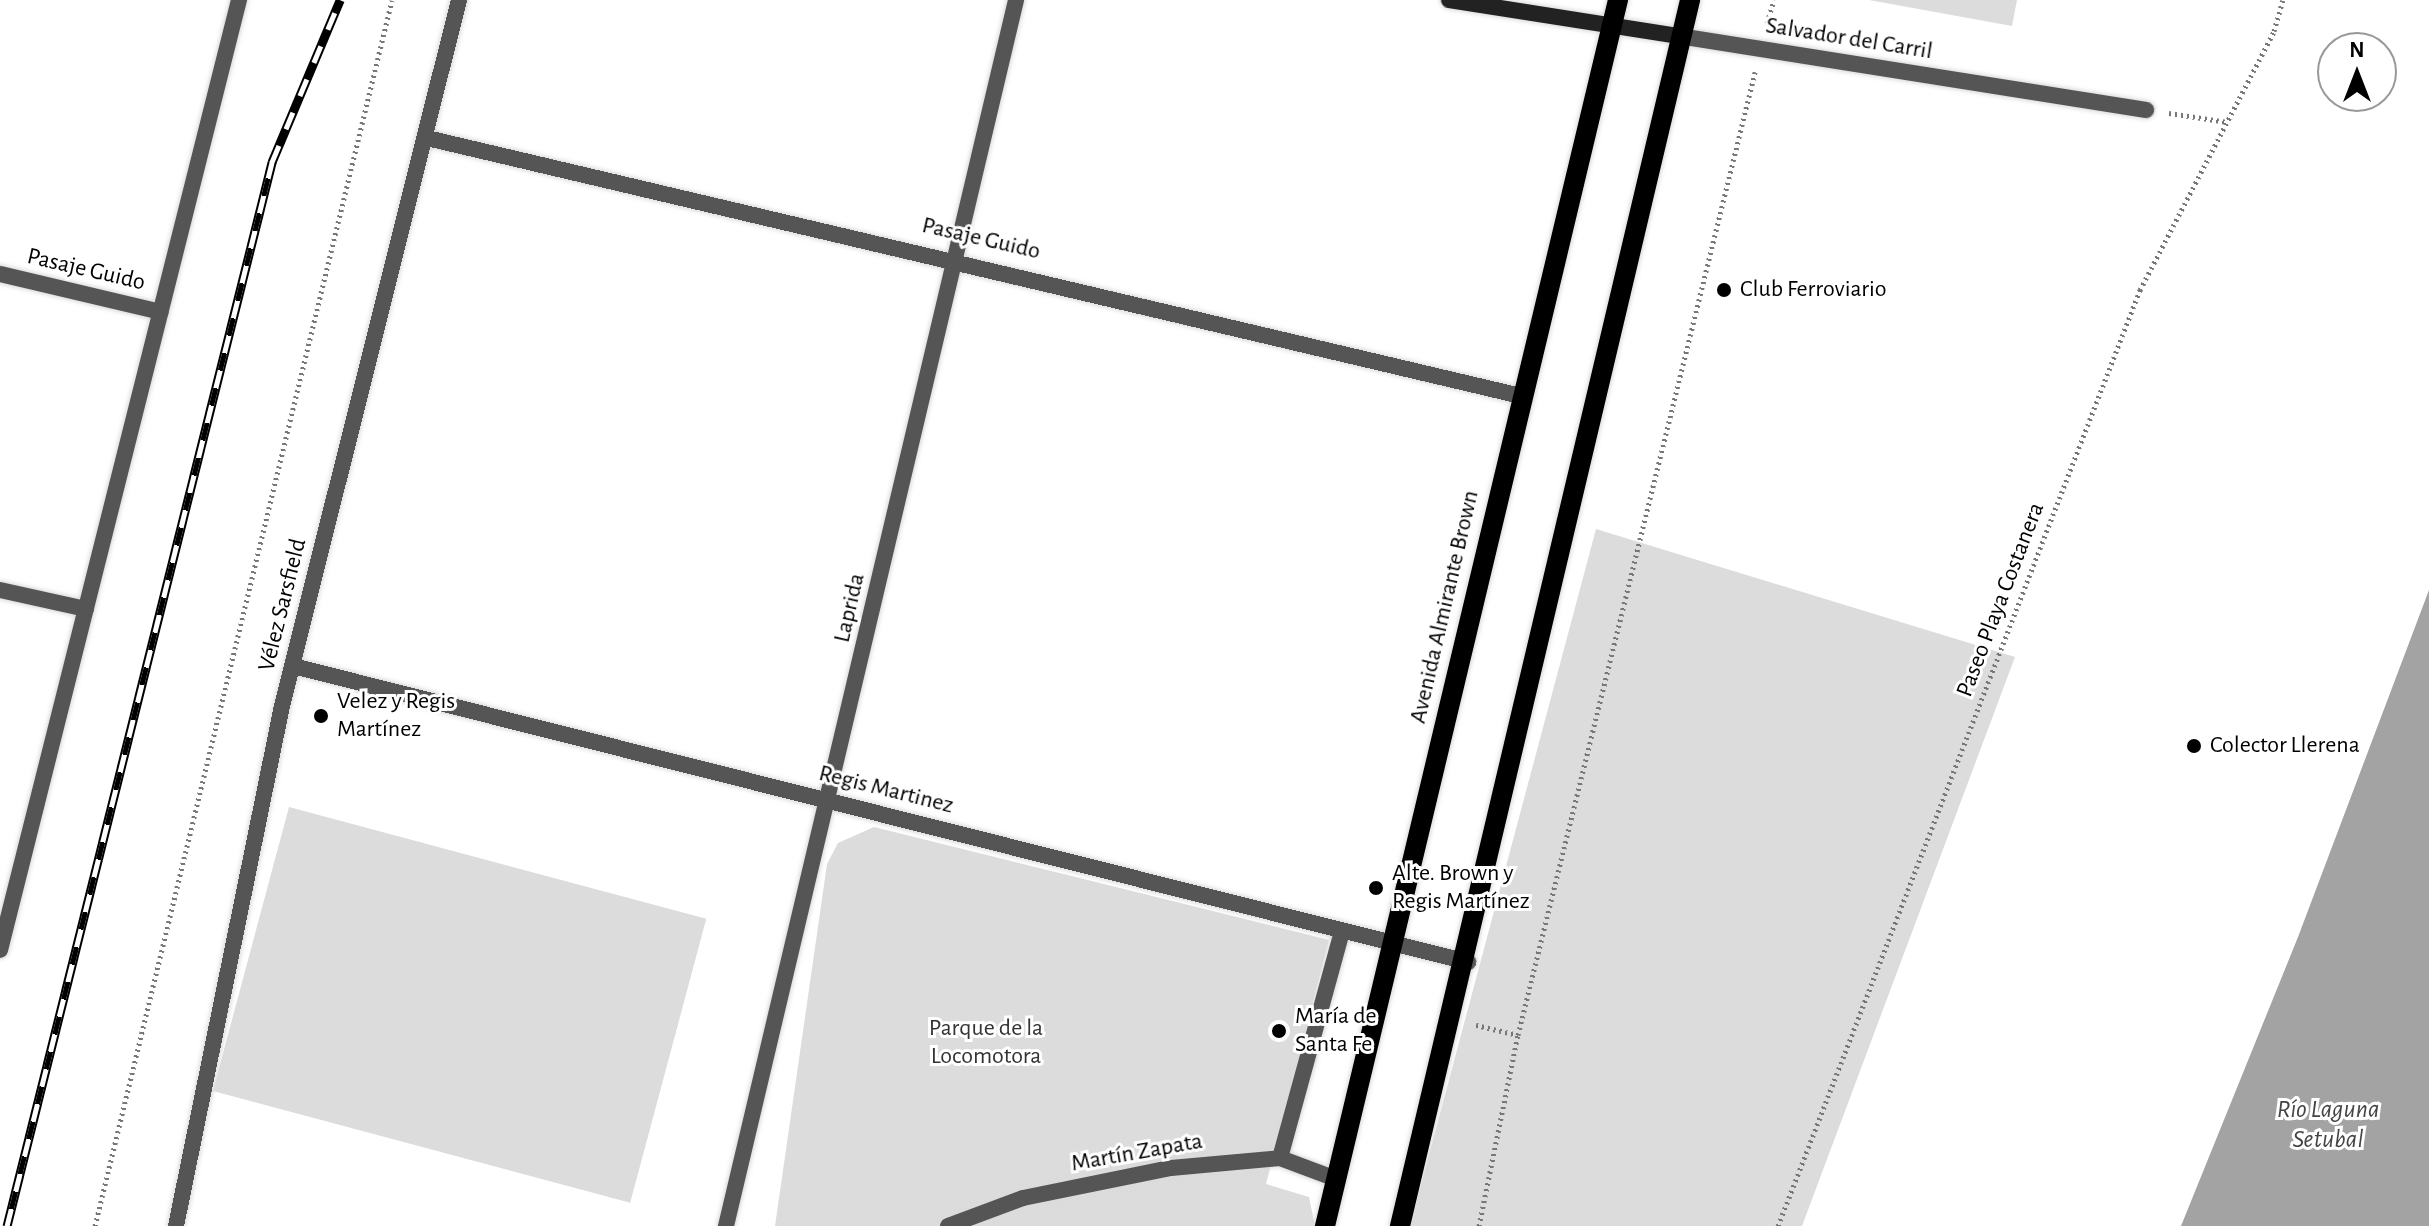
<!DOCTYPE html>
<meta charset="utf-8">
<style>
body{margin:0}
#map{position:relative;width:2429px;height:1226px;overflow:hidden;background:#fff;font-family:"Alegreya Sans",sans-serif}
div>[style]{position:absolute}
.green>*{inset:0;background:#dcdcdc;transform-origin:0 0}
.water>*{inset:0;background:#a3a3a3}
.path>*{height:5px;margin-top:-2.5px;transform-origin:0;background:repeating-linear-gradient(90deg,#777 0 2px,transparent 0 6px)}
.roads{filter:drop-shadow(0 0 2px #dbdbdb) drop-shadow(0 0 2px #dbdbdb)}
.service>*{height:16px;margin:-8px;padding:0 8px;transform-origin:8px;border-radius:8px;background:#555}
.minor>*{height:16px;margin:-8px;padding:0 8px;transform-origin:8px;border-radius:8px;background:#555}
.secondary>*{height:16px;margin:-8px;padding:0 8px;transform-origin:8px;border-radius:8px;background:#222}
.primary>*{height:20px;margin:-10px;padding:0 10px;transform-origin:10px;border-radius:10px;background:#000}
.rail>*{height:9px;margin-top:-4.5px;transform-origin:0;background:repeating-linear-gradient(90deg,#fff 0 18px,#000 0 36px);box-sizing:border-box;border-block:2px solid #000}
.dots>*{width:22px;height:22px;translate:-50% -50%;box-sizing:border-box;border:4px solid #fff;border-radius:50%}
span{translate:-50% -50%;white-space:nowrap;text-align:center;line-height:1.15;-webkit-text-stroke:6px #fff;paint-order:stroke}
.street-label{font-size:24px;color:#000}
.poi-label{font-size:24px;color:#000}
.left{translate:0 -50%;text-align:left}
.park-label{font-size:24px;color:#333}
.water-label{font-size:26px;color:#444;font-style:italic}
.north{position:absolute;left:2317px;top:32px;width:80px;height:80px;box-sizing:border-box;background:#fff;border:2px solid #999;border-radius:50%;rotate:0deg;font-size:22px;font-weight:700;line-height:32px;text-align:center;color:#000}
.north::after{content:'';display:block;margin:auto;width:28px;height:36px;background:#000;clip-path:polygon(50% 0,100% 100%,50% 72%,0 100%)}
</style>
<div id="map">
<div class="green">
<div style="clip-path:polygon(1869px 0,2017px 0,2012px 26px)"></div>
<div style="clip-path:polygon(1596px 529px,2015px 657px,1802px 1226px,1410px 1226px)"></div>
<div style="left:289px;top:807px;width:432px;height:294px;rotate:15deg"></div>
<div style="clip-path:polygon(874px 827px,1329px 940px,1266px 1184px,1309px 1197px,1315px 1226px,775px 1226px,827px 864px,838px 843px)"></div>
</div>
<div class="water">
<div style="clip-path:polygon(2429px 590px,2429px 1226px,2181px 1226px,2298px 937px)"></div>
</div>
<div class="path">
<div style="left:1767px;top:23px;width:24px;rotate:-73deg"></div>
<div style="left:2169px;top:113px;width:59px;rotate:8.8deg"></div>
<div style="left:1476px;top:1025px;width:43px;rotate:13.4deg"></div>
<div style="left:95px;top:1226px;width:1261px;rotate:-76.38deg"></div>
<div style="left:1479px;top:1226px;width:195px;rotate:-78.5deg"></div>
<div style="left:1518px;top:1035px;width:992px;rotate:-76.17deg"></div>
<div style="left:1778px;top:1226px;width:1004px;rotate:-68.86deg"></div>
<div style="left:2140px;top:290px;width:292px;rotate:-62.6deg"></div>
<div style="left:2274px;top:31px;width:32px;rotate:-74deg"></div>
</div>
<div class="roads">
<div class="service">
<div style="left:1280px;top:1158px;width:234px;rotate:-74.7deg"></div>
</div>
<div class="minor">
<div style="left:1679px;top:36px;width:473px;rotate:9deg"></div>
<div style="left:427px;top:138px;width:1124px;rotate:13.27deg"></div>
<div style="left:0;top:274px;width:165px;rotate:13.3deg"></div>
<div style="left:0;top:590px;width:88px;rotate:12.5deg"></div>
<div style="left:293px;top:666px;width:1212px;rotate:14.14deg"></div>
<div style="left:0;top:950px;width:980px;rotate:-75.88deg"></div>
<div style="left:176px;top:1226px;width:531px;rotate:-78.48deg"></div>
<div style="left:282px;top:706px;width:728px;rotate:-75.93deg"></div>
<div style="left:726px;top:1226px;width:1260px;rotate:-76.69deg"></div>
<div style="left:948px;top:1226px;width:80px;rotate:-20.5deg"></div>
<div style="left:1023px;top:1198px;width:151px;rotate:-11.5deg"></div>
<div style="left:1171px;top:1168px;width:109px;rotate:-5.2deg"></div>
<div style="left:1280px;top:1158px;width:60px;rotate:20.6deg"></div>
</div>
<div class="secondary">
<div style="left:1449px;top:0;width:233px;rotate:8.9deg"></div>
</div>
<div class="primary">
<div style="left:1325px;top:1226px;width:1261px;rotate:-76.56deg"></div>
<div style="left:1400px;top:1226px;width:1260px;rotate:-76.69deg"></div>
</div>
</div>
<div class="rail">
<div style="left:7px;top:1226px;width:1097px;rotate:-76.01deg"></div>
<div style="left:272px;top:162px;width:176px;rotate:-67.2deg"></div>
</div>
<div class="dots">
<div style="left:1724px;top:290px;background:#000"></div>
<div style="left:321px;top:716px;background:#000"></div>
<div style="left:2194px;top:746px;background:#000"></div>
<div style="left:1376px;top:888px;background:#000"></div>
<div style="left:1279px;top:1031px;background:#000"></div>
</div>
<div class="street-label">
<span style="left:1849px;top:39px;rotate:9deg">Salvador del Carril</span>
<span style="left:981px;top:239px;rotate:13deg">Pasaje Guido</span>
<span style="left:86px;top:270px;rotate:13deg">Pasaje Guido</span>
<span style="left:2001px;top:600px;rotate:-69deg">Paseo Playa Costanera</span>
<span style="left:283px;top:605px;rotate:-76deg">Vélez Sarsfield</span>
<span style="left:1445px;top:607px;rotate:-77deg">Avenida Almirante Brown</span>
<span style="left:850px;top:608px;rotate:-77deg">Laprida</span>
<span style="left:886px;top:790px;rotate:14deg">Regis Martinez</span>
<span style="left:1137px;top:1153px;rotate:-10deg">Martín Zapata</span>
</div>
<div class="poi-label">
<span class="left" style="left:1740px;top:290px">Club Ferroviario</span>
<span class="left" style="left:337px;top:716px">Velez y Regis<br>Martínez</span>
<span class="left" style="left:2210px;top:746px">Colector Llerena</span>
<span class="left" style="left:1392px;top:888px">Alte. Brown y<br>Regis Martínez</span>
<span class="left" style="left:1295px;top:1031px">María de<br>Santa Fe</span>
</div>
<div class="park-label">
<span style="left:986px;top:1043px">Parque de la<br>Locomotora</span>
</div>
<div class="water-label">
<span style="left:2328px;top:1125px">Río Laguna<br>Setubal</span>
</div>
<div class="north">N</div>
</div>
